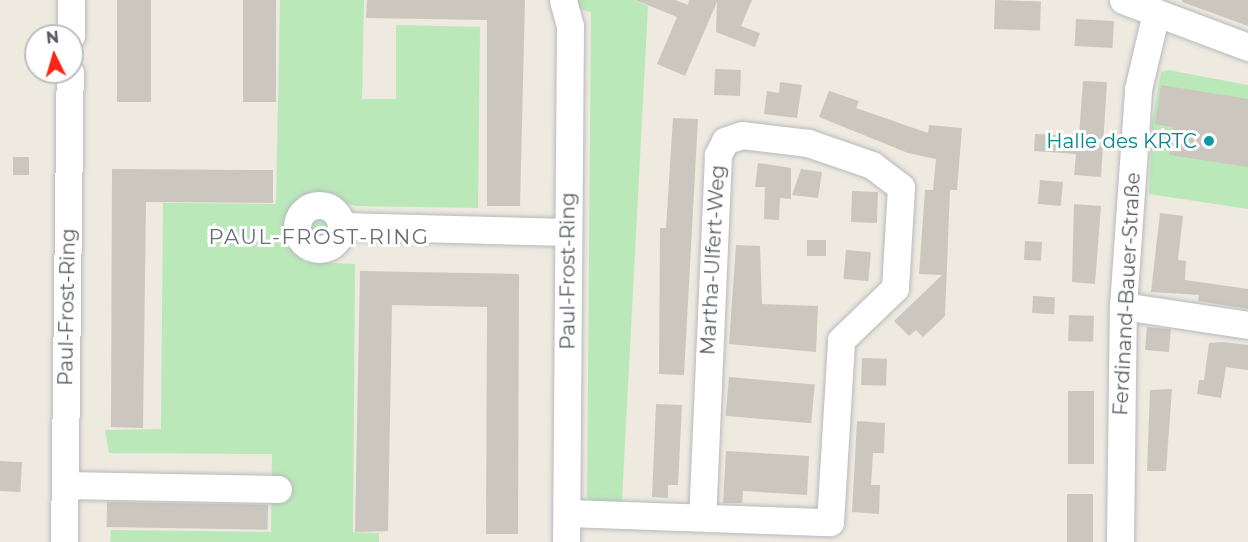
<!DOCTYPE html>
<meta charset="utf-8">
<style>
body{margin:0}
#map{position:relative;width:1248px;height:542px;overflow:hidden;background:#eeeae0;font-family:Montserrat,sans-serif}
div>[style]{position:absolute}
.green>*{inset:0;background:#bae8b9}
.round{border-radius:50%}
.building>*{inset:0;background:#cbc7bf;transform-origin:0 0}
.roads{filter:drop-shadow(0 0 2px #b6b9be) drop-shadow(0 0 2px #b6b9be)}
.minor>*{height:27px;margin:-13.5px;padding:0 13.5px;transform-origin:13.5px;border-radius:13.5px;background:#fff}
.minor>.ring{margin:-13.5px;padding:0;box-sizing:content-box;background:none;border:27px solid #fff;border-radius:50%}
.dots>*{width:16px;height:16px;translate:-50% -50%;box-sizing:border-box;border:3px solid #fff;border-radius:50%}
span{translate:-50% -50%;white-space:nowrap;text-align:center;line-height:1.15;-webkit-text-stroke:6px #fff;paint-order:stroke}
.culture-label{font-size:20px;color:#0d838f}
.right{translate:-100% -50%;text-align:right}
.street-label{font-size:20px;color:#595d63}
.neighbourhood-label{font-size:21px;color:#6a6f75;letter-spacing:1.5px}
.north{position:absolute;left:24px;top:24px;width:60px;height:60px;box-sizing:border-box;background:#fff;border:2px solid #bdbec1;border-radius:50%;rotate:355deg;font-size:16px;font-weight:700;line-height:24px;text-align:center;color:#595d63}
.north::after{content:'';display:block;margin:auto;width:21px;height:27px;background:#fb2418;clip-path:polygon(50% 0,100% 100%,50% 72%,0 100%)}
</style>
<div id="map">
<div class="green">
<div style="clip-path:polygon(280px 0,364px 0,362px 99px,396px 99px,396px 25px,480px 27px,478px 208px,356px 206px,317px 196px,287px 220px,288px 242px,304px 262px,355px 264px,353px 532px,379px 533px,379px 542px,110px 542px,111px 530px,271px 532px,272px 454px,109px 453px,105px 430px,161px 429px,163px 203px,276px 204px)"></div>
<div style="clip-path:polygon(572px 0,634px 0,648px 6px,622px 500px,615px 507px,587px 498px,591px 12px,576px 8px)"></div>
<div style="clip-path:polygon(1168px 70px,1248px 85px,1248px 209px,1149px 194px,1152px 123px,1161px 72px)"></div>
<div class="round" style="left:303px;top:211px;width:32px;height:32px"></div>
</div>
<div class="building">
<div style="left:117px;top:0;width:34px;height:102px"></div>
<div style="left:243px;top:0;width:33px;height:102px"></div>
<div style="clip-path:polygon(367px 0,525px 0,520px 206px,487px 206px,487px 20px,366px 18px)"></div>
<div style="clip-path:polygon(635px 0,675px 0,688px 5px,689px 0,752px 0,741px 26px,760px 33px,755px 47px,716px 32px,717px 2px,685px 76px,657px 64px,677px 17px)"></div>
<div style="left:995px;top:0;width:46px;height:29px;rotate:2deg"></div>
<div style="clip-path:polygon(1182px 0,1248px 0,1248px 26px,1182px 2px)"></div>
<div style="left:1076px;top:19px;width:38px;height:27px;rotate:3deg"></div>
<div style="left:715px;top:69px;width:26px;height:26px;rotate:2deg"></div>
<div style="clip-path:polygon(1083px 81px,1107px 82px,1101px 177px,1074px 175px,1076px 154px,1034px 151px,1035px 134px,1079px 136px)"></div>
<div style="clip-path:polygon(780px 82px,802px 85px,797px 118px,764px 114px,767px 91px,779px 93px)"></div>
<div style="clip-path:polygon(1161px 85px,1248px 99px,1248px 167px,1169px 155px,1173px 127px,1155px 124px)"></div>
<div style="clip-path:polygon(829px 91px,859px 101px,856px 108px,928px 133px,929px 125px,962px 128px,957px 190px,950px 190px,945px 316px,923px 337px,916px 330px,909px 336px,894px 321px,942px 275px,919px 274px,925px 190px,933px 190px,936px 159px,908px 153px,819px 117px)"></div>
<div style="clip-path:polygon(673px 118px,698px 119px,684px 375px,659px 374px,660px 228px,666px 228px)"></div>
<div style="left:13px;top:157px;width:16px;height:18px"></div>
<div style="clip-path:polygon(758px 163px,791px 168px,791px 199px,780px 198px,779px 220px,764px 219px,765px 187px,755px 187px)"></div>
<div style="clip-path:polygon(112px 169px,273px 170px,273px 203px,146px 202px,143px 428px,111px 427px)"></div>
<div style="clip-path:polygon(801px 169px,822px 172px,818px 198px,792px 195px)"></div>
<div style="left:1040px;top:180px;width:23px;height:24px;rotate:5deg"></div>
<div style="left:852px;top:191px;width:26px;height:31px;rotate:2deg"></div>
<div style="clip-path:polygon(1074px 204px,1101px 206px,1095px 284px,1072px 282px)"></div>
<div style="clip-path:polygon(1160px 213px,1183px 216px,1178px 260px,1186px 261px,1185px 280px,1248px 289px,1248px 309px,1198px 301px,1199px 295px,1151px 292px)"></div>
<div style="left:807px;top:240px;width:19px;height:16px"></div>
<div style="left:1025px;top:241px;width:17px;height:19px;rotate:3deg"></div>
<div style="clip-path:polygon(736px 245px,760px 246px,762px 304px,818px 306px,816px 352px,729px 344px)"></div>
<div style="left:846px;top:250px;width:25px;height:29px;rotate:5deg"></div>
<div style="clip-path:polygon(360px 271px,519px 274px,518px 534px,486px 534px,487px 307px,392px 305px,388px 531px,355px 532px)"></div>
<div style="left:1033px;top:296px;width:22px;height:17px;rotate:3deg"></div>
<div style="left:1069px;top:315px;width:25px;height:26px;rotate:2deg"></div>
<div style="left:1147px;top:327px;width:24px;height:23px;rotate:5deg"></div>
<div style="clip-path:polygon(1223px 342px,1248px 345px,1248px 370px,1226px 367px,1221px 398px,1197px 394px,1199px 380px,1204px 380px,1209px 343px)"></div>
<div style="left:862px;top:358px;width:25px;height:27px;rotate:2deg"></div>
<div style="left:729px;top:377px;width:86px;height:39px;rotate:5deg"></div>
<div style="clip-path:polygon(1172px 389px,1166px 471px,1147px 471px,1150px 390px)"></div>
<div style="left:1068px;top:391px;width:26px;height:73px"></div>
<div style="clip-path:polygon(656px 404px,682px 405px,678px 485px,668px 485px,668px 498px,652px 497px)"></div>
<div style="clip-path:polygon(857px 421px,885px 423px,884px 453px,873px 453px,871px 485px,880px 485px,879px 514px,852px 512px)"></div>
<div style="clip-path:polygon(726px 451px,809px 456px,807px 495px,743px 491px,742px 503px,723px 503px)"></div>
<div style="left:0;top:461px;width:22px;height:30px;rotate:3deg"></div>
<div style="left:1067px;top:494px;width:26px;height:48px"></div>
<div style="left:107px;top:502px;width:161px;height:25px;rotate:1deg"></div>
</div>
<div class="roads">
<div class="minor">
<div style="left:563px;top:0;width:27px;rotate:75deg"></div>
<div style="left:570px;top:26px;width:516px;rotate:90.44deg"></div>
<div style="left:1123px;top:0;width:134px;rotate:20.6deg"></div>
<div style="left:71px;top:36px;width:36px;rotate:-90deg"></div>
<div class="ring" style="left:297px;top:205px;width:17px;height:17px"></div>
<div style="left:342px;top:226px;width:226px;rotate:1.5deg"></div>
<div style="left:1123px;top:306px;width:126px;rotate:8.6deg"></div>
<div style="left:65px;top:485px;width:213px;rotate:1.1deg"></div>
<div style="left:567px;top:513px;width:263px;rotate:2deg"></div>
<div style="left:830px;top:522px;width:182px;rotate:-86.5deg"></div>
<div style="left:841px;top:340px;width:75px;rotate:-43.9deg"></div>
<div style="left:895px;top:288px;width:101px;rotate:-86.6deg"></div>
<div style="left:901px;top:187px;width:36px;rotate:-143deg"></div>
<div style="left:872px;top:165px;width:68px;rotate:-161deg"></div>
<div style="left:808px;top:143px;width:66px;rotate:-173.1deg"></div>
<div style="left:742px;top:135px;width:18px;rotate:161deg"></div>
<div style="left:725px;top:141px;width:16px;rotate:117deg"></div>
<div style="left:718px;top:155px;width:361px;rotate:92.5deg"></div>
<div style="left:64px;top:542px;width:470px;rotate:-89.3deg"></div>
<div style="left:1120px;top:542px;width:236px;rotate:-89.3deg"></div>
<div style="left:1123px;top:306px;width:218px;rotate:-86deg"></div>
<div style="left:1138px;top:89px;width:78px;rotate:-76.7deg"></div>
</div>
</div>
<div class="dots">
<div style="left:1209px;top:141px;background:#0f9aa8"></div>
</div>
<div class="culture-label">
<span class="right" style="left:1197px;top:141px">Halle des KRTC</span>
</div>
<div class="street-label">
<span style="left:713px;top:260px;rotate:-87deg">Martha-Ulfert-Weg</span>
<span style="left:568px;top:271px;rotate:-90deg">Paul-Frost-Ring</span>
<span style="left:1127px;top:294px;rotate:-87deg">Ferdinand-Bauer-Straße</span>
<span style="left:67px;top:307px;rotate:-89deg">Paul-Frost-Ring</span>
</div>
<div class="neighbourhood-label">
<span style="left:319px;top:237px">PAUL-FROST-RING</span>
</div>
<div class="north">N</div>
</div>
